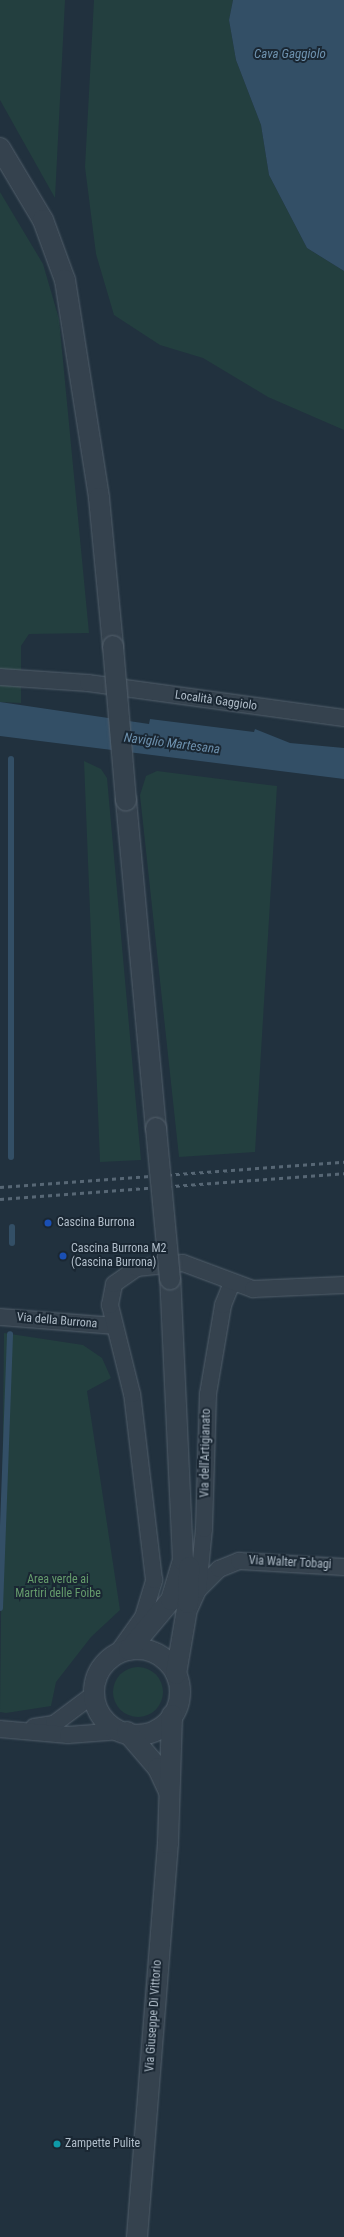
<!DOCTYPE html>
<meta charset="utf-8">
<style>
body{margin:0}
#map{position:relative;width:344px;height:2237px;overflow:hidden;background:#21313e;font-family:"Roboto Condensed",sans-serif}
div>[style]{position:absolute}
.green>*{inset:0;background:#233f3f}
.round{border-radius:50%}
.water>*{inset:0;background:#334f66}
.stream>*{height:6px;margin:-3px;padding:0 3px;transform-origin:3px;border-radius:3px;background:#334f66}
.roads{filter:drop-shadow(0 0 1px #53606c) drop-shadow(0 0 1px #53606c)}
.minor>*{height:16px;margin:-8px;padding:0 8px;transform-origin:8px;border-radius:8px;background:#35424e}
.tertiary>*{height:20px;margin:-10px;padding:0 10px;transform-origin:10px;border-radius:10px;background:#35424e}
.tertiary>.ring{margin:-10px;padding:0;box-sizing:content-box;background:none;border:20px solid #35424e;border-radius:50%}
.rail>*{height:3px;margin-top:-1.5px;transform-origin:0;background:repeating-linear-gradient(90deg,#576775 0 4px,transparent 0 8px)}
.bridges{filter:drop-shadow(0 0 1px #53606c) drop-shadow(0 0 1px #53606c)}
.tertiary-bridge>*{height:20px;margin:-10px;padding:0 10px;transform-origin:10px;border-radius:10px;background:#35424e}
.dots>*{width:11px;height:11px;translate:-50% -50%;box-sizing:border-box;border:2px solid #1a2733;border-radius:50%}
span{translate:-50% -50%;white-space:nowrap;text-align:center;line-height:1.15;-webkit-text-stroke:4px #1a2733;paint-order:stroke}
.street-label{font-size:12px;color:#b0bdc9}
.poi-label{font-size:12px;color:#b0bdc9}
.left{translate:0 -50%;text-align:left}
.park-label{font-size:12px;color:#659c6c}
.water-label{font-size:13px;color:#6e92af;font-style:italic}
</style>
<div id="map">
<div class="green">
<div style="clip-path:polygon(0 0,65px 0,55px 198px,0 100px)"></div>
<div style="clip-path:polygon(94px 0,233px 0,229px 20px,236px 60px,261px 125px,269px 175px,307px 248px,344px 271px,344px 430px,268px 397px,203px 358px,160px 345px,114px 315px,96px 254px,85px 167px)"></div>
<div style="clip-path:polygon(0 192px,43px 264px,59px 319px,89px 633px,29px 634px,21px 646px,21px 703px,0 702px)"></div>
<div style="clip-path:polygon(84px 761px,101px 769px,107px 778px,141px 1160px,100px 1162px)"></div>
<div style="clip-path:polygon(157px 771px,277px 786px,255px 1152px,179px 1157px,140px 795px,146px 776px)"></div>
<div style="clip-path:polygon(4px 1333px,83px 1345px,102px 1358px,111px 1378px,87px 1391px,120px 1610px,91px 1637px,56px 1682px,51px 1706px,6px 1713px,0 1712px)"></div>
<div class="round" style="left:113px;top:1667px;width:50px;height:50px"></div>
</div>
<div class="water">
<div style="clip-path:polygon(233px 0,344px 0,344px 271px,307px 248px,269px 175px,261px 125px,236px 60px,229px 20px)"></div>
<div style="clip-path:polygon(0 702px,149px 724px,150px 719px,254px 732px,255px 729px,290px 743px,344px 748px,344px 779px,0 736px)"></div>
</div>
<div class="stream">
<div style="left:11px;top:1157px;width:398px;rotate:-90deg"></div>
<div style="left:12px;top:1227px;width:16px;rotate:90deg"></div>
<div style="left:0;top:1608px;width:274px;rotate:-87.9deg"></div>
</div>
<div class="roads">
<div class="minor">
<div style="left:0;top:677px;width:88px;rotate:3.9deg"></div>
<div style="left:88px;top:683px;width:258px;rotate:7.8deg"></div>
<div style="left:0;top:1317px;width:114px;rotate:4.5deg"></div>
<div style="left:198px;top:1590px;width:30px;rotate:-45deg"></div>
<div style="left:219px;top:1569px;width:22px;rotate:-22deg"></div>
<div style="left:239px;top:1561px;width:105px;rotate:3.3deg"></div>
<div style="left:190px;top:1608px;width:20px;rotate:-66deg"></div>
<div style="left:198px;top:1590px;width:61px;rotate:-84.4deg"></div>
<div style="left:204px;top:1529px;width:135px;rotate:-88.3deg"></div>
<div style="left:208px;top:1394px;width:90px;rotate:-80.4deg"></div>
<div style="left:223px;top:1305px;width:24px;rotate:-68deg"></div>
<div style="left:116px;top:1655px;width:47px;rotate:-54.6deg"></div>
<div style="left:143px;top:1617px;width:39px;rotate:-73deg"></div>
<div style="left:154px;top:1580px;width:187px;rotate:-96.7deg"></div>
<div style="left:132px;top:1394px;width:92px;rotate:-103.9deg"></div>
<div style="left:110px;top:1305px;width:21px;rotate:-79deg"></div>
<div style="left:114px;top:1284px;width:28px;rotate:-35deg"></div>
<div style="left:137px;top:1268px;width:46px;rotate:-6.2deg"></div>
<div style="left:183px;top:1263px;width:75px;rotate:20.4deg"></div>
<div style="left:253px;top:1289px;width:91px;rotate:-2.5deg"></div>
<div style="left:34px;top:1727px;width:20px;rotate:-9deg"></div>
<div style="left:54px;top:1724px;width:50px;rotate:-36.9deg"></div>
<div style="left:0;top:1729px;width:68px;rotate:5deg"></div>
<div style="left:68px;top:1735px;width:53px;rotate:-4.3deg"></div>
</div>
<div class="tertiary">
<div style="left:0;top:148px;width:84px;rotate:59.2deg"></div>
<div style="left:43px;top:220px;width:64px;rotate:69.9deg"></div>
<div style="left:65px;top:280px;width:221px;rotate:81.1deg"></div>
<div style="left:99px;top:498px;width:149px;rotate:84.6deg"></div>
<div style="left:126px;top:800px;width:329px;rotate:84.8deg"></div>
<div class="ring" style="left:94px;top:1649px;width:66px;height:66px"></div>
<div style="left:129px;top:1650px;width:65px;rotate:-50deg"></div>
<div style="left:171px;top:1600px;width:42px;rotate:-73.3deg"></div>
<div style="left:183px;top:1560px;width:281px;rotate:-92.6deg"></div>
<div style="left:176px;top:1674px;width:72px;rotate:-80.4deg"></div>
<div style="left:188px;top:1603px;width:36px;rotate:-88deg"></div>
<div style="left:127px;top:1732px;width:48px;rotate:49.3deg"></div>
<div style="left:158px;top:1768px;width:26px;rotate:65deg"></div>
<div style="left:137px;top:2237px;width:395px;rotate:-85.5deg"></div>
<div style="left:168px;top:1843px;width:128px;rotate:-88.2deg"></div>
</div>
</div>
<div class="rail">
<div style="left:0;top:1187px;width:345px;rotate:-4.2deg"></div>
<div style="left:0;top:1199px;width:345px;rotate:-4.3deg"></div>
</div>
<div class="bridges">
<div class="tertiary-bridge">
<div style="left:113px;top:646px;width:155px;rotate:85.2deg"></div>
<div style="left:156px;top:1128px;width:152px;rotate:84.7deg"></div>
</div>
</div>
<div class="dots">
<div style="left:48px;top:1223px;background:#1a4fb4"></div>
<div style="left:63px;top:1256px;background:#1a4fb4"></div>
<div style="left:57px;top:2144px;background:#0f9aa8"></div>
</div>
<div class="street-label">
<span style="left:216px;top:701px;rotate:8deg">Località Gaggiolo</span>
<span style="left:57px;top:1321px;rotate:5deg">Via della Burrona</span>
<span style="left:206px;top:1453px;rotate:-89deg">Via dell'Artigianato</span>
<span style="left:290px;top:1563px;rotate:3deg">Via Walter Tobagi</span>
<span style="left:154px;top:2016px;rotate:-86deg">Via Giuseppe Di Vittorio</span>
</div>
<div class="poi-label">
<span class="left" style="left:57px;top:1223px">Cascina Burrona</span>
<span class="left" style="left:71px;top:1256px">Cascina Burrona M2<br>(Cascina Burrona)</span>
<span class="left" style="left:65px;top:2144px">Zampette Pulite</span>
</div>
<div class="park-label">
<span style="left:58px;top:1587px">Area verde ai<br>Martiri delle Foibe</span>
</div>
<div class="water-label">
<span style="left:290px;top:54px">Cava Gaggiolo</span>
<span style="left:172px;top:744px;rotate:7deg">Naviglio Martesana</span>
</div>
</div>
